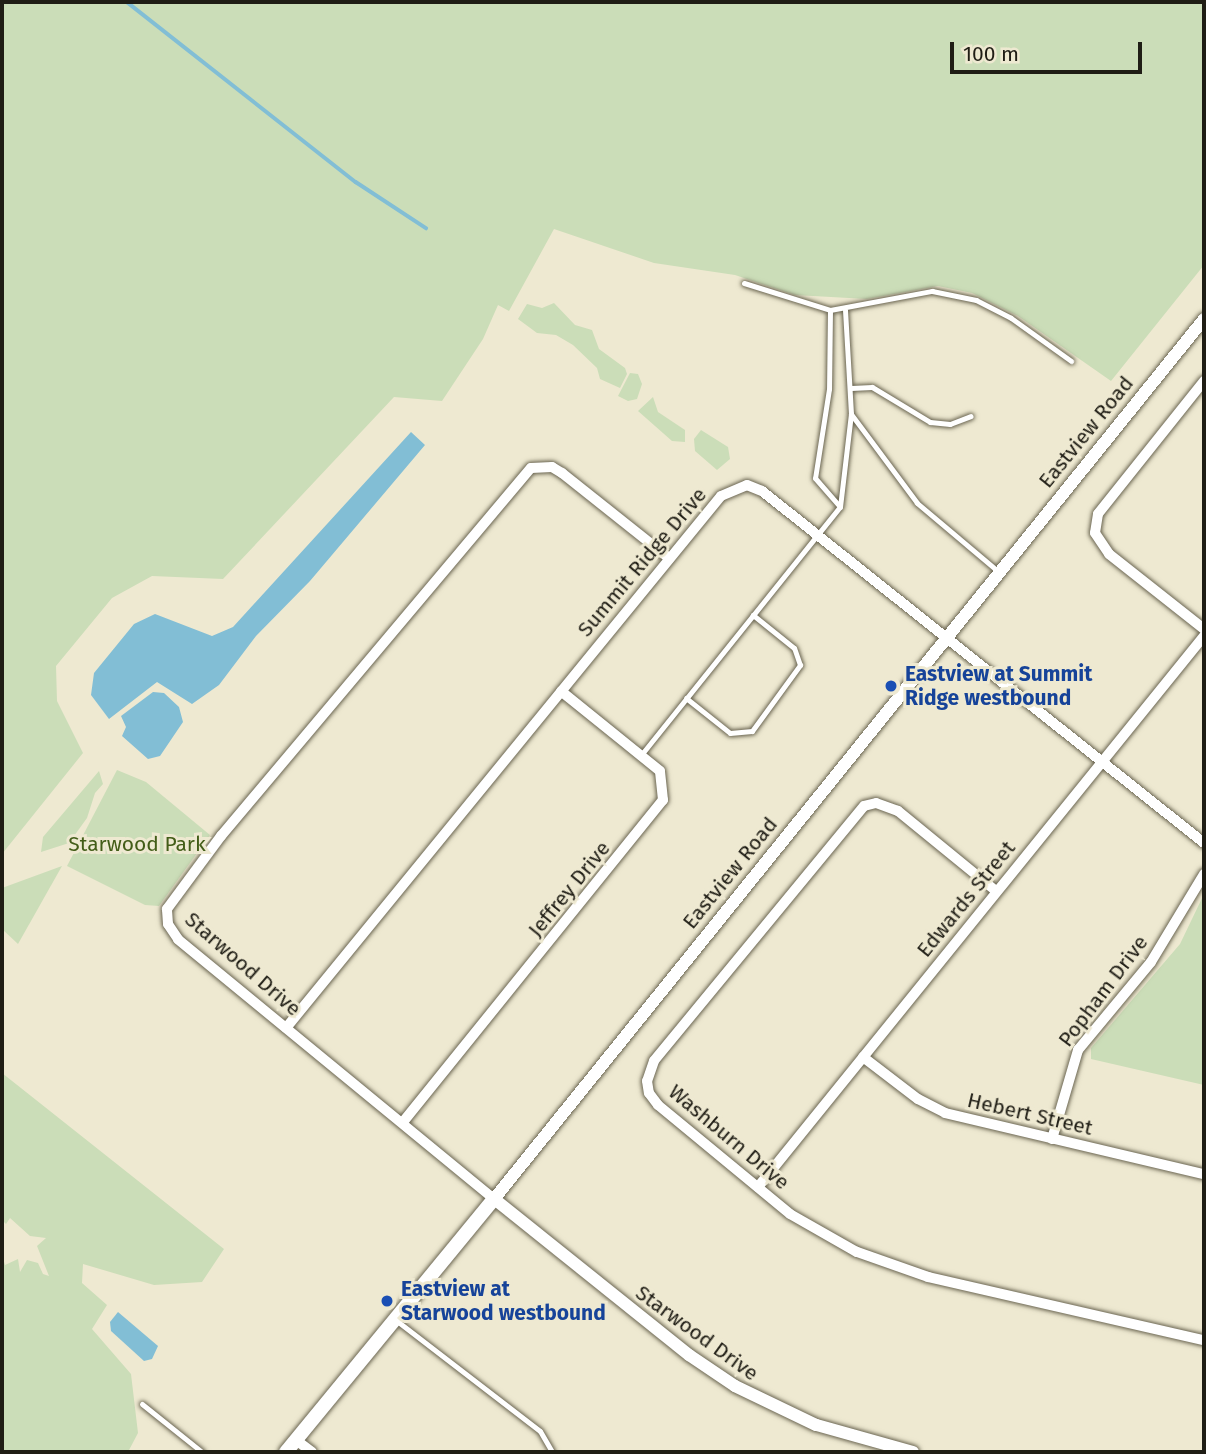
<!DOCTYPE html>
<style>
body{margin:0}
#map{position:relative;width:1206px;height:1454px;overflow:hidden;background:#eee9d1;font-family:"Fira Sans",sans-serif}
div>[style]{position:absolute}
.green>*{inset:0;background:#cbddb8}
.water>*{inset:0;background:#82bed5}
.stream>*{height:3.5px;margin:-1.75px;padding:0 1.75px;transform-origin:1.75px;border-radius:1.75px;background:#82bed5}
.roads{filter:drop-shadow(0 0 2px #6a6551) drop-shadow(0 0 2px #6a6551)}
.service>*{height:5px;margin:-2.5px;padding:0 2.5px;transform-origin:2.5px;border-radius:2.5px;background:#fff}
.minor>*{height:10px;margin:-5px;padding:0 5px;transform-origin:5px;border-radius:5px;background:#fff}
.tertiary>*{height:12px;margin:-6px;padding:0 6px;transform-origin:6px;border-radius:6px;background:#fff}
.secondary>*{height:14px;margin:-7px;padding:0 7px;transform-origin:7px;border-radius:7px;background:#fff}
.dots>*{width:19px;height:19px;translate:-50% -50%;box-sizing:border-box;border:4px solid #eee9d1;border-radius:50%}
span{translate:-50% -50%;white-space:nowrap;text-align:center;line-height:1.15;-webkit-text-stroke:6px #eee9d1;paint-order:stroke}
.street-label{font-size:21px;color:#1f1d15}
.transit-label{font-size:21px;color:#164399;font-weight:700}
.left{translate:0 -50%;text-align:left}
.park-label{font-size:21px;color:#435d18}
.frame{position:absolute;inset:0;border:4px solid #1f1d15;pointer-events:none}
.scale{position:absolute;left:950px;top:42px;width:192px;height:32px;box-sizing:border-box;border:4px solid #1f1d15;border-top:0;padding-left:9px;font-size:21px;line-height:24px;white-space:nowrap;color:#1f1d15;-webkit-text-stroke:5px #eee9d1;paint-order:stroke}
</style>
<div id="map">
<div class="green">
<div style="clip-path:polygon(2px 2px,1204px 2px,1204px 265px,1111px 381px,1018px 316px,972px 293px,938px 286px,867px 299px,795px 295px,735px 275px,654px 263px,554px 229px,509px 311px,498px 305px,483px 339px,442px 401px,394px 397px,223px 579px,152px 576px,112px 598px,56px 666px,57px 701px,83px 753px,2px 854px)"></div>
<div style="clip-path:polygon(554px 303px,575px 325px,592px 330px,599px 349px,625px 368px,627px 374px,620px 388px,600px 379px,597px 368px,573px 345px,556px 335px,537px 333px,518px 319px,527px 304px,542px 308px)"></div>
<div style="clip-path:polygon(630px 373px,638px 374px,642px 384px,637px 399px,628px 401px,618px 396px)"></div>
<div style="clip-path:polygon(653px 397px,658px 412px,685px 430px,685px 442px,672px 441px,638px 411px)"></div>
<div style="clip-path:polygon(701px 430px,728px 447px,730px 459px,717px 470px,695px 451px,694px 439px)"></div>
<div style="clip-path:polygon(117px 770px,146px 782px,210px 835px,159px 906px,145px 905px,67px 866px)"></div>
<div style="clip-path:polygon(99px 771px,103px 784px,95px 793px,87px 818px,69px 843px,41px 852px,43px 837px)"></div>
<div style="clip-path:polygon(62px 866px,18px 944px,2px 929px,2px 888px)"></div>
<div style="clip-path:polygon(1204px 894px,1204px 1085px,1091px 1059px,1091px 1048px,1180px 944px)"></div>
<div style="clip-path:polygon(2px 1073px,224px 1249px,202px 1282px,154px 1285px,83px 1264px,82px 1283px,107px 1305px,92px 1329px,131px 1374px,138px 1433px,128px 1452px,2px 1452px,2px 1255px,5px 1265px,18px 1259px,20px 1272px,27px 1260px,38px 1263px,43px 1274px,49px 1276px,37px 1246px,46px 1238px,30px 1236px,10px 1218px,6px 1224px,2px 1220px)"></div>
</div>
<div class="water">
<div style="clip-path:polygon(411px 432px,425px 445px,310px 581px,256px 636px,219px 685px,192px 704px,157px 682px,109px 719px,91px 695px,94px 673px,134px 624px,155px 614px,212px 636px,233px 627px)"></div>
<div style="clip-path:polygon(153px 692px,164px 693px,179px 707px,183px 722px,160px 756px,148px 759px,122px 736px,126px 727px,121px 716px)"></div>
<div style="clip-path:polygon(118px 1312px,158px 1346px,152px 1359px,144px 1361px,111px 1331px,110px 1322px)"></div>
</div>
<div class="stream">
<div style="left:127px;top:2px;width:291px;rotate:38.2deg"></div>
<div style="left:356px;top:182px;width:84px;rotate:33.3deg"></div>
</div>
<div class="roads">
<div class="service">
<div style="left:744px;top:283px;width:90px;rotate:17.4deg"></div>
<div style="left:830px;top:310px;width:104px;rotate:-10.6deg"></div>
<div style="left:932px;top:291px;width:45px;rotate:11.6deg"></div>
<div style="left:976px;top:300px;width:39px;rotate:27deg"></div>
<div style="left:1011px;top:318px;width:74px;rotate:35.6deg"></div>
<div style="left:830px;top:310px;width:79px;rotate:90.7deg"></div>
<div style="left:829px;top:389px;width:90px;rotate:98.9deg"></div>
<div style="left:815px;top:478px;width:38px;rotate:49deg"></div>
<div style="left:851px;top:388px;width:21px;rotate:-3deg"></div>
<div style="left:872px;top:387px;width:68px;rotate:31.1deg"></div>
<div style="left:930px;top:422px;width:20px;rotate:6deg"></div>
<div style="left:950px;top:424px;width:22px;rotate:-21deg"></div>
<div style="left:851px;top:414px;width:111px;rotate:53.4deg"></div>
<div style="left:917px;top:503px;width:109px;rotate:40.1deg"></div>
<div style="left:686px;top:698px;width:56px;rotate:38.5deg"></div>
<div style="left:730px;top:733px;width:22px;rotate:-5deg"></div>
<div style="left:752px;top:731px;width:82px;rotate:-54deg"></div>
<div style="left:800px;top:665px;width:18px;rotate:-109deg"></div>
<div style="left:794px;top:648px;width:53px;rotate:-141.2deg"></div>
<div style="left:641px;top:755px;width:318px;rotate:-51.3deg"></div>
<div style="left:840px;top:507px;width:94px;rotate:-83.3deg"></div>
<div style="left:851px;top:414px;width:104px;rotate:-93.3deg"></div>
<div style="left:397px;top:1321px;width:180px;rotate:37.6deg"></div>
<div style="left:540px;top:1431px;width:24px;rotate:60deg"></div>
<div style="left:142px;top:1404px;width:77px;rotate:38.7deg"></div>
</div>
<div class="minor">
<div style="left:1204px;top:381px;width:170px;rotate:128.6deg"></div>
<div style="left:1098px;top:514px;width:19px;rotate:99deg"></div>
<div style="left:1095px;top:533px;width:25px;rotate:56deg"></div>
<div style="left:1109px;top:554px;width:121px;rotate:38.3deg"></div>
<div style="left:996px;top:891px;width:127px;rotate:-140.8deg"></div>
<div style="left:898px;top:811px;width:23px;rotate:-160deg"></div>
<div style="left:876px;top:803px;width:12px;rotate:166deg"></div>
<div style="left:864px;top:806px;width:330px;rotate:129.5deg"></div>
<div style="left:654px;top:1061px;width:21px;rotate:109deg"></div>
<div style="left:647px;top:1081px;width:12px;rotate:81deg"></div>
<div style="left:649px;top:1093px;width:15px;rotate:53deg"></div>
<div style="left:658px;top:1105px;width:171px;rotate:39.5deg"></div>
<div style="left:790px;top:1214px;width:77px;rotate:29.6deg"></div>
<div style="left:857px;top:1252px;width:75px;rotate:19.4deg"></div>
<div style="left:928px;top:1277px;width:283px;rotate:12.9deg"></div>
<div style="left:286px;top:1028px;width:687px;rotate:-50.73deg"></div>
<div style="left:721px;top:496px;width:28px;rotate:-23deg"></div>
<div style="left:747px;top:485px;width:16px;rotate:22deg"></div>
<div style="left:762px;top:491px;width:565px;rotate:38.53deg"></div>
<div style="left:863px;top:1057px;width:69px;rotate:37.4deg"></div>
<div style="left:918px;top:1099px;width:30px;rotate:27deg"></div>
<div style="left:945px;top:1113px;width:266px;rotate:13.3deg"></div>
<div style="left:403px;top:1122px;width:414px;rotate:-51.1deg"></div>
<div style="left:663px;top:800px;width:29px;rotate:-96deg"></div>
<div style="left:660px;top:771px;width:127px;rotate:-141.1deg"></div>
<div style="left:1052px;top:1139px;width:93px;rotate:-73.7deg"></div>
<div style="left:1078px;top:1050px;width:114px;rotate:-50.3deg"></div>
<div style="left:1151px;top:962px;width:103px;rotate:-58.9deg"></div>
<div style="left:758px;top:1187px;width:709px;rotate:-51.01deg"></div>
<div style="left:494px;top:1199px;width:409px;rotate:-140.6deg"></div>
<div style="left:178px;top:939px;width:18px;rotate:-124deg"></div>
<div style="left:168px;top:924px;width:15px;rotate:-94deg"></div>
<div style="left:167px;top:909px;width:91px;rotate:-53.5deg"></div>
<div style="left:221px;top:836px;width:481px;rotate:-49.9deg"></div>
<div style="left:531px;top:468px;width:21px;rotate:-3deg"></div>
<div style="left:552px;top:467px;width:12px;rotate:31deg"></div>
<div style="left:562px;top:473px;width:137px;rotate:38.5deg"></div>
<div style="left:296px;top:1440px;width:20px;rotate:37deg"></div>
</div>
<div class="tertiary">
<div style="left:913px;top:1452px;width:101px;rotate:-164.4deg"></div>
<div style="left:816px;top:1425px;width:90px;rotate:-154.3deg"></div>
<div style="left:735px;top:1386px;width:55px;rotate:-146deg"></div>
<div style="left:689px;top:1355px;width:250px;rotate:-141.3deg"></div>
<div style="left:494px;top:1199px;width:1131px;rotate:-51.1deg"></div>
</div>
<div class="secondary">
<div style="left:286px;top:1452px;width:328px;rotate:-50.6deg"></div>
</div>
</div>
<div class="dots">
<div style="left:891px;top:686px;background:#1a4fb4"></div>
<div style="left:387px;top:1301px;background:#1a4fb4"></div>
</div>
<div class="street-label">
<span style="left:1086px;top:432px;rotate:-51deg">Eastview Road</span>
<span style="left:642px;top:562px;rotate:-50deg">Summit Ridge Drive</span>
<span style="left:730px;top:873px;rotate:-51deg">Eastview Road</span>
<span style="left:569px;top:889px;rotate:-51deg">Jeffrey Drive</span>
<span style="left:966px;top:899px;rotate:-51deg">Edwards Street</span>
<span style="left:243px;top:964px;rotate:41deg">Starwood Drive</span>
<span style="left:1103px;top:991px;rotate:-53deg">Popham Drive</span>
<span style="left:1030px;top:1114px;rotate:13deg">Hebert Street</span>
<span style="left:729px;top:1137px;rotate:40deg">Washburn Drive</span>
<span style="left:697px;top:1333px;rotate:36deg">Starwood Drive</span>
</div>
<div class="transit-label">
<span class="left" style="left:905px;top:686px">Eastview at Summit<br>Ridge westbound</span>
<span class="left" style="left:401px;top:1301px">Eastview at<br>Starwood westbound</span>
</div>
<div class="park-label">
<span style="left:137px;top:844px">Starwood Park</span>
</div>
<div class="frame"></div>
<div class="scale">100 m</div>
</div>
